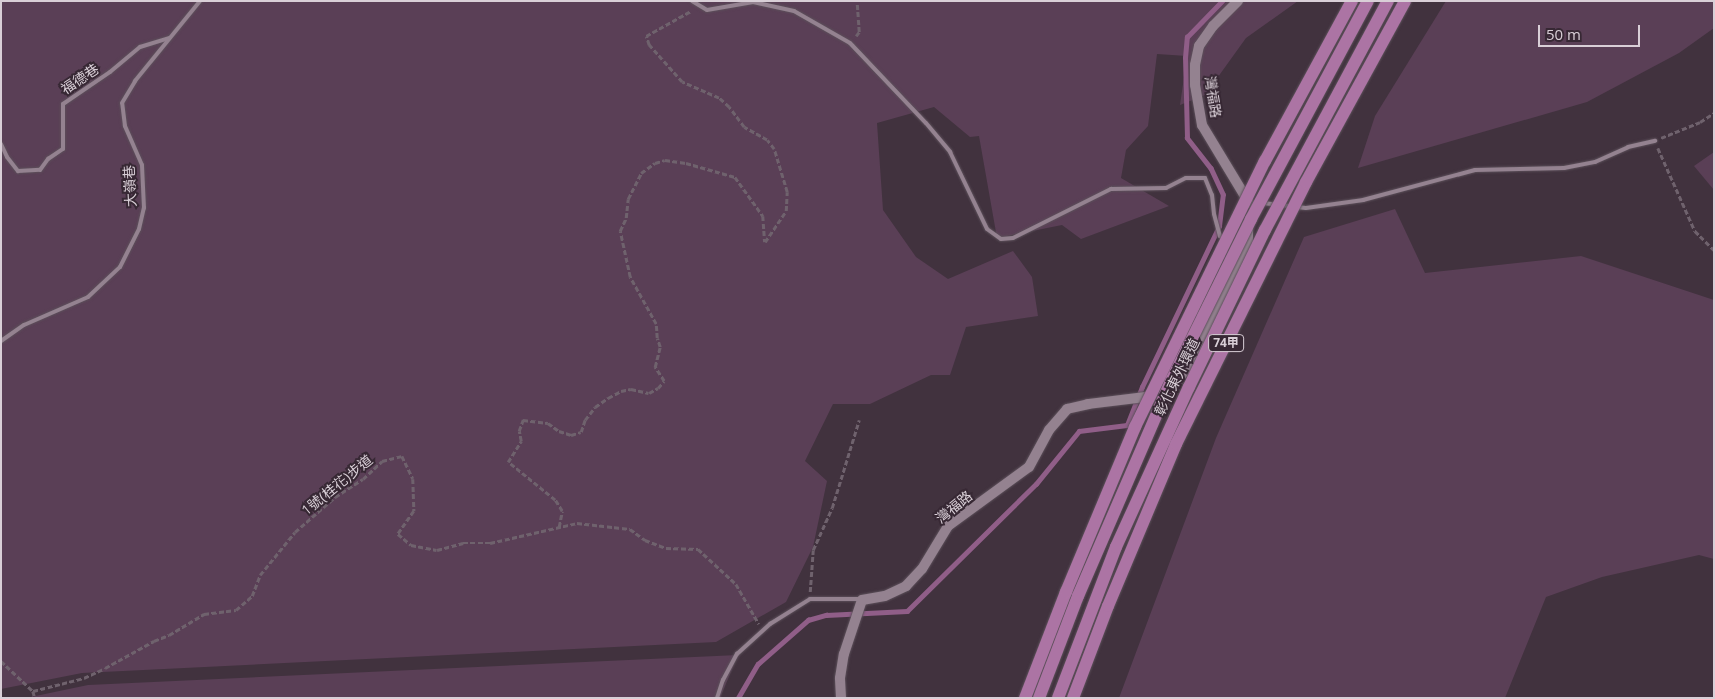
<!DOCTYPE html>
<meta charset="utf-8">
<style>
body{margin:0}
#map{position:relative;width:1715px;height:699px;overflow:hidden;background:#41323e;font-family:"Open Sans","Noto Sans TC",sans-serif}
div>[style]{position:absolute}
.green>*{inset:0;background:#5a3f56}
.stream>*{height:4.5px;margin:-2.25px;padding:0 2.25px;transform-origin:2.25px;border-radius:2.25px;background:#905e88}
.path>*{height:2.5px;margin-top:-1.25px;transform-origin:0;background:repeating-linear-gradient(90deg,#6f626d 0 5px,transparent 0 7.5px)}
.roads{filter:drop-shadow(0 0 1px #5c505a) drop-shadow(0 0 1px #5c505a)}
.lane>*{height:4px;margin:-2px;padding:0 2px;transform-origin:2px;border-radius:2px;background:#948290}
.secondary>*{height:10px;margin:-5px;padding:0 5px;transform-origin:5px;border-radius:5px;background:#948290}
.bridges{filter:drop-shadow(0 0 1px #5c505a) drop-shadow(0 0 1px #5c505a)}
.primary-bridge>*{height:12px;margin:-6px;padding:0 6px;transform-origin:6px;border-radius:6px;background:#ac74a4}
span{translate:-50% -50%;white-space:nowrap;text-align:center;line-height:1.15;-webkit-text-stroke:4px #372834;paint-order:stroke}
.shield-label span{padding:1px 4px;background:#372834;border:1px solid;border-radius:4px;-webkit-text-stroke-width:0}
.shield-label{font-size:12px;color:#d9cfd7;font-weight:700}
.street-label{font-size:14px;color:#d9cfd7}
.frame{position:absolute;inset:0;border:2px solid #d9cfd7;pointer-events:none}
.scale{position:absolute;left:1538px;top:25px;width:102px;height:22px;box-sizing:border-box;border:2px solid #d9cfd7;border-top:0;padding-left:6px;font-size:15px;line-height:18px;white-space:nowrap;color:#d9cfd7;-webkit-text-stroke:4px #372834;paint-order:stroke}
</style>
<div id="map">
<div class="green">
<div style="clip-path:polygon(1px 1px,1298px 1px,1246px 38px,1205px 95px,1180px 105px,1187px 56px,1157px 54px,1148px 126px,1126px 150px,1121px 178px,1169px 206px,1081px 239px,1062px 225px,997px 238px,979px 136px,970px 137px,934px 107px,877px 123px,883px 210px,916px 257px,948px 279px,1013px 251px,1032px 277px,1038px 316px,966px 327px,950px 375px,931px 375px,870px 404px,833px 404px,805px 461px,827px 481px,813px 547px,786px 602px,716px 642px,82px 673px,1px 689px)"></div>
<div style="clip-path:polygon(1446px 1px,1714px 1px,1714px 28px,1679px 53px,1587px 102px,1358px 168px,1375px 116px)"></div>
<div style="clip-path:polygon(1714px 152px,1714px 190px,1694px 166px)"></div>
<div style="clip-path:polygon(1395px 209px,1425px 273px,1581px 256px,1714px 300px,1714px 559px,1699px 555px,1602px 577px,1546px 597px,1505px 698px,1119px 698px,1216px 438px,1304px 237px)"></div>
<div style="clip-path:polygon(738px 655px,720px 698px,26px 698px,88px 685px)"></div>
</div>
<div class="stream">
<div style="left:738px;top:698px;width:39px;rotate:-60deg"></div>
<div style="left:758px;top:664px;width:67px;rotate:-41.3deg"></div>
<div style="left:808px;top:620px;width:19px;rotate:-16deg"></div>
<div style="left:826px;top:615px;width:81px;rotate:-2.8deg"></div>
<div style="left:907px;top:611px;width:181px;rotate:-44.6deg"></div>
<div style="left:1036px;top:484px;width:68px;rotate:-50.9deg"></div>
<div style="left:1079px;top:431px;width:48px;rotate:-7.1deg"></div>
<div style="left:1127px;top:425px;width:41px;rotate:-68.5deg"></div>
<div style="left:1142px;top:387px;width:178px;rotate:-64.4deg"></div>
<div style="left:1219px;top:226px;width:31px;rotate:-83deg"></div>
<div style="left:1223px;top:195px;width:29px;rotate:-115deg"></div>
<div style="left:1211px;top:169px;width:39px;rotate:-128deg"></div>
<div style="left:1187px;top:138px;width:80px;rotate:-91.4deg"></div>
<div style="left:1185px;top:58px;width:21px;rotate:-85deg"></div>
<div style="left:1187px;top:37px;width:50px;rotate:-45.8deg"></div>
</div>
<div class="path">
<div style="left:856px;top:36px;width:5px;rotate:-53deg"></div>
<div style="left:859px;top:32px;width:31px;rotate:-94deg"></div>
<div style="left:1661px;top:138px;width:42px;rotate:-22.3deg"></div>
<div style="left:1700px;top:122px;width:17px;rotate:-33deg"></div>
<div style="left:1658px;top:148px;width:91px;rotate:66deg"></div>
<div style="left:1695px;top:231px;width:27px;rotate:45deg"></div>
<div style="left:559px;top:527px;width:16px;rotate:-79deg"></div>
<div style="left:562px;top:511px;width:13px;rotate:-122deg"></div>
<div style="left:555px;top:500px;width:60px;rotate:-141deg"></div>
<div style="left:508px;top:462px;width:25px;rotate:-58deg"></div>
<div style="left:521px;top:441px;width:10px;rotate:-101deg"></div>
<div style="left:519px;top:431px;width:12px;rotate:-70deg"></div>
<div style="left:523px;top:420px;width:25px;rotate:7deg"></div>
<div style="left:548px;top:423px;width:14px;rotate:36deg"></div>
<div style="left:559px;top:431px;width:13px;rotate:18deg"></div>
<div style="left:571px;top:435px;width:10px;rotate:-17deg"></div>
<div style="left:581px;top:432px;width:13px;rotate:-72deg"></div>
<div style="left:585px;top:420px;width:16px;rotate:-52deg"></div>
<div style="left:595px;top:407px;width:16px;rotate:-35deg"></div>
<div style="left:608px;top:398px;width:15px;rotate:-28deg"></div>
<div style="left:621px;top:391px;width:10px;rotate:-11deg"></div>
<div style="left:631px;top:389px;width:18px;rotate:13deg"></div>
<div style="left:649px;top:393px;width:10px;rotate:-29deg"></div>
<div style="left:658px;top:388px;width:9px;rotate:-49deg"></div>
<div style="left:664px;top:381px;width:17px;rotate:-123deg"></div>
<div style="left:655px;top:367px;width:21px;rotate:-76deg"></div>
<div style="left:660px;top:347px;width:9px;rotate:-108deg"></div>
<div style="left:657px;top:338px;width:14px;rotate:-94deg"></div>
<div style="left:656px;top:324px;width:54px;rotate:-119deg"></div>
<div style="left:630px;top:277px;width:47px;rotate:-102.3deg"></div>
<div style="left:620px;top:231px;width:14px;rotate:-65deg"></div>
<div style="left:626px;top:218px;width:19px;rotate:-84deg"></div>
<div style="left:628px;top:199px;width:29px;rotate:-63deg"></div>
<div style="left:641px;top:173px;width:17px;rotate:-36deg"></div>
<div style="left:655px;top:163px;width:10px;rotate:-17deg"></div>
<div style="left:665px;top:160px;width:21px;rotate:8deg"></div>
<div style="left:686px;top:163px;width:51px;rotate:15.9deg"></div>
<div style="left:735px;top:177px;width:48px;rotate:54.3deg"></div>
<div style="left:763px;top:216px;width:26px;rotate:86deg"></div>
<div style="left:765px;top:242px;width:37px;rotate:-56deg"></div>
<div style="left:786px;top:211px;width:19px;rotate:-87deg"></div>
<div style="left:787px;top:192px;width:45px;rotate:-106.8deg"></div>
<div style="left:774px;top:149px;width:11px;rotate:-128deg"></div>
<div style="left:767px;top:140px;width:26px;rotate:-151deg"></div>
<div style="left:744px;top:127px;width:25px;rotate:-127deg"></div>
<div style="left:729px;top:107px;width:13px;rotate:-138deg"></div>
<div style="left:719px;top:98px;width:40px;rotate:-156.6deg"></div>
<div style="left:682px;top:82px;width:50px;rotate:-131.7deg"></div>
<div style="left:649px;top:45px;width:9px;rotate:-108deg"></div>
<div style="left:646px;top:36px;width:51px;rotate:-29.1deg"></div>
<div style="left:810px;top:592px;width:42px;rotate:-85.9deg"></div>
<div style="left:813px;top:550px;width:46px;rotate:-65.7deg"></div>
<div style="left:832px;top:508px;width:92px;rotate:-72.9deg"></div>
<div style="left:1px;top:661px;width:44px;rotate:43.2deg"></div>
<div style="left:33px;top:691px;width:53px;rotate:-14.3deg"></div>
<div style="left:84px;top:678px;width:23px;rotate:-25deg"></div>
<div style="left:105px;top:668px;width:56px;rotate:-28.9deg"></div>
<div style="left:154px;top:641px;width:16px;rotate:-22deg"></div>
<div style="left:169px;top:635px;width:41px;rotate:-31deg"></div>
<div style="left:204px;top:614px;width:32px;rotate:-7deg"></div>
<div style="left:236px;top:610px;width:21px;rotate:-41deg"></div>
<div style="left:252px;top:596px;width:22px;rotate:-69deg"></div>
<div style="left:260px;top:575px;width:55px;rotate:-50.9deg"></div>
<div style="left:295px;top:532px;width:53px;rotate:-41.2deg"></div>
<div style="left:335px;top:497px;width:33px;rotate:-33deg"></div>
<div style="left:363px;top:479px;width:26px;rotate:-43deg"></div>
<div style="left:382px;top:461px;width:21px;rotate:-14deg"></div>
<div style="left:402px;top:456px;width:25px;rotate:64deg"></div>
<div style="left:413px;top:479px;width:32px;rotate:88deg"></div>
<div style="left:414px;top:511px;width:28px;rotate:125deg"></div>
<div style="left:398px;top:534px;width:17px;rotate:40deg"></div>
<div style="left:411px;top:545px;width:26px;rotate:11deg"></div>
<div style="left:437px;top:550px;width:27px;rotate:-15deg"></div>
<div style="left:463px;top:543px;width:27px"></div>
<div style="left:490px;top:543px;width:89px;rotate:-12.9deg"></div>
<div style="left:577px;top:523px;width:53px;rotate:6.5deg"></div>
<div style="left:630px;top:529px;width:19px;rotate:36deg"></div>
<div style="left:645px;top:540px;width:22px;rotate:21deg"></div>
<div style="left:666px;top:548px;width:32px;rotate:2deg"></div>
<div style="left:698px;top:549px;width:52px;rotate:42.6deg"></div>
<div style="left:736px;top:584px;width:46px;rotate:60.1deg"></div>
<div style="left:33px;top:691px;width:7px;rotate:74deg"></div>
</div>
<div class="roads">
<div class="lane">
<div style="left:692px;top:1px;width:17px;rotate:31deg"></div>
<div style="left:707px;top:10px;width:47px;rotate:-9.9deg"></div>
<div style="left:753px;top:2px;width:42px;rotate:12.4deg"></div>
<div style="left:794px;top:11px;width:64px;rotate:29.7deg"></div>
<div style="left:850px;top:43px;width:110px;rotate:46.5deg"></div>
<div style="left:926px;top:123px;width:38px;rotate:50deg"></div>
<div style="left:950px;top:152px;width:85px;rotate:64.3deg"></div>
<div style="left:987px;top:229px;width:17px;rotate:36deg"></div>
<div style="left:1001px;top:239px;width:12px;rotate:-5deg"></div>
<div style="left:1013px;top:238px;width:110px;rotate:-26.6deg"></div>
<div style="left:1111px;top:189px;width:55px;rotate:-1deg"></div>
<div style="left:1166px;top:188px;width:22px;rotate:-27deg"></div>
<div style="left:1186px;top:178px;width:19px"></div>
<div style="left:1205px;top:178px;width:18px;rotate:68deg"></div>
<div style="left:1212px;top:195px;width:19px;rotate:84deg"></div>
<div style="left:1214px;top:214px;width:23px;rotate:75deg"></div>
<div style="left:1220px;top:236px;width:4px;rotate:27deg"></div>
<div style="left:1px;top:144px;width:14px;rotate:65deg"></div>
<div style="left:7px;top:157px;width:18px;rotate:52deg"></div>
<div style="left:18px;top:171px;width:22px;rotate:-3deg"></div>
<div style="left:40px;top:170px;width:14px;rotate:-54deg"></div>
<div style="left:48px;top:159px;width:18px;rotate:-34deg"></div>
<div style="left:63px;top:149px;width:45px;rotate:-90deg"></div>
<div style="left:63px;top:104px;width:57px;rotate:-34.2deg"></div>
<div style="left:110px;top:72px;width:39px;rotate:-40deg"></div>
<div style="left:140px;top:47px;width:31px;rotate:-17deg"></div>
<div style="left:1263px;top:203px;width:43px;rotate:6.6deg"></div>
<div style="left:1306px;top:208px;width:58px;rotate:-8deg"></div>
<div style="left:1363px;top:200px;width:116px;rotate:-15deg"></div>
<div style="left:1475px;top:170px;width:89px;rotate:-1.3deg"></div>
<div style="left:1564px;top:168px;width:32px;rotate:-11deg"></div>
<div style="left:1595px;top:162px;width:36px;rotate:-24deg"></div>
<div style="left:1628px;top:147px;width:28px;rotate:-13deg"></div>
<div style="left:1px;top:341px;width:28px;rotate:-35deg"></div>
<div style="left:24px;top:325px;width:70px;rotate:-23.6deg"></div>
<div style="left:88px;top:297px;width:44px;rotate:-43.2deg"></div>
<div style="left:120px;top:267px;width:42px;rotate:-63.4deg"></div>
<div style="left:139px;top:229px;width:22px;rotate:-77deg"></div>
<div style="left:144px;top:208px;width:43px;rotate:-92.7deg"></div>
<div style="left:142px;top:165px;width:43px;rotate:-113.6deg"></div>
<div style="left:125px;top:126px;width:23px;rotate:-97deg"></div>
<div style="left:122px;top:103px;width:26px;rotate:-59deg"></div>
<div style="left:135px;top:81px;width:103px;rotate:-50.9deg"></div>
<div style="left:717px;top:698px;width:19px;rotate:-72deg"></div>
<div style="left:723px;top:680px;width:30px;rotate:-62deg"></div>
<div style="left:737px;top:654px;width:45px;rotate:-42.3deg"></div>
<div style="left:770px;top:624px;width:47px;rotate:-32deg"></div>
<div style="left:810px;top:599px;width:50px"></div>
</div>
<div class="secondary">
<div style="left:1238px;top:1px;width:35px;rotate:135deg"></div>
<div style="left:1213px;top:26px;width:24px;rotate:125deg"></div>
<div style="left:1199px;top:46px;width:19px;rotate:102deg"></div>
<div style="left:1195px;top:65px;width:20px;rotate:90deg"></div>
<div style="left:1195px;top:85px;width:41px;rotate:80.1deg"></div>
<div style="left:1202px;top:125px;width:91px;rotate:58.9deg"></div>
<div style="left:1173px;top:386px;width:24px;rotate:-52deg"></div>
<div style="left:1188px;top:367px;width:108px;rotate:-63.7deg"></div>
<div style="left:1236px;top:270px;width:29px;rotate:-65deg"></div>
<div style="left:1248px;top:244px;width:17px;rotate:-90deg"></div>
<div style="left:841px;top:698px;width:20px;rotate:-93deg"></div>
<div style="left:840px;top:678px;width:24px;rotate:-81deg"></div>
<div style="left:844px;top:654px;width:57px;rotate:-71.6deg"></div>
<div style="left:862px;top:600px;width:23px;rotate:-10deg"></div>
<div style="left:885px;top:596px;width:23px;rotate:-25deg"></div>
<div style="left:906px;top:586px;width:23px;rotate:-47deg"></div>
<div style="left:922px;top:569px;width:50px;rotate:-58.8deg"></div>
<div style="left:948px;top:526px;width:100px;rotate:-36.1deg"></div>
<div style="left:1029px;top:467px;width:42px;rotate:-61.6deg"></div>
<div style="left:1049px;top:430px;width:28px;rotate:-49deg"></div>
<div style="left:1067px;top:409px;width:22px;rotate:-13deg"></div>
<div style="left:1088px;top:404px;width:65px;rotate:-7deg"></div>
</div>
</div>
<div class="bridges">
<div class="primary-bridge">
<div style="left:1025px;top:698px;width:114px;rotate:-68.9deg"></div>
<div style="left:1066px;top:592px;width:179px;rotate:-67.3deg"></div>
<div style="left:1135px;top:427px;width:296px;rotate:-64deg"></div>
<div style="left:1265px;top:161px;width:182px;rotate:-61.5deg"></div>
<div style="left:1039px;top:698px;width:109px;rotate:-69.1deg"></div>
<div style="left:1078px;top:596px;width:236px;rotate:-66.6deg"></div>
<div style="left:1172px;top:379px;width:178px;rotate:-63.7deg"></div>
<div style="left:1251px;top:219px;width:247px;rotate:-61.8deg"></div>
<div style="left:1058px;top:698px;width:162px;rotate:-69deg"></div>
<div style="left:1116px;top:547px;width:176px;rotate:-65.5deg"></div>
<div style="left:1189px;top:387px;width:174px;rotate:-64.2deg"></div>
<div style="left:1265px;top:230px;width:260px;rotate:-61.8deg"></div>
<div style="left:1073px;top:698px;width:98px;rotate:-69.2deg"></div>
<div style="left:1108px;top:606px;width:176px;rotate:-67.2deg"></div>
<div style="left:1176px;top:444px;width:292px;rotate:-63.6deg"></div>
<div style="left:1306px;top:182px;width:206px;rotate:-61.3deg"></div>
</div>
</div>
<div class="shield-label">
<span style="left:1226px;top:343px">74甲</span>
</div>
<div class="street-label">
<span style="left:80px;top:79px;rotate:-34deg">福德巷</span>
<span style="left:1213px;top:97px;rotate:81deg">灣福路</span>
<span style="left:130px;top:186px;rotate:-93deg">大嶺巷</span>
<span style="left:1177px;top:377px;rotate:-64deg">彰化東外環道</span>
<span style="left:337px;top:485px;rotate:-39deg">1號(桂花)步道</span>
<span style="left:954px;top:507px;rotate:-39deg">灣福路</span>
</div>
<div class="frame"></div>
<div class="scale">50 m</div>
</div>
